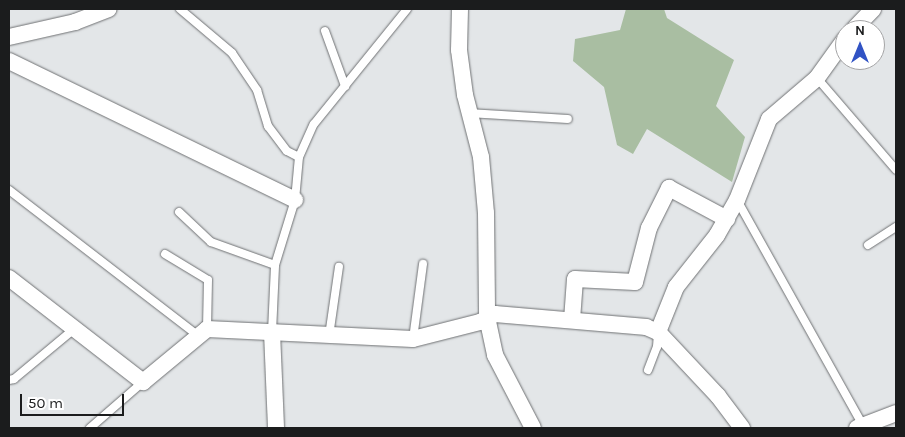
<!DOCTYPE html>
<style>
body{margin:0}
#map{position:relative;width:905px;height:437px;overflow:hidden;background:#e3e6e8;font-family:Karla,sans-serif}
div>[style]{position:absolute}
.green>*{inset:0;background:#a9bea2}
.roads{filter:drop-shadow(0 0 1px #6f7173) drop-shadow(0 0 1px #6f7173)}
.lane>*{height:8px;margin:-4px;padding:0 4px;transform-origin:4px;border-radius:4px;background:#fff}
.street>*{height:16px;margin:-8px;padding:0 8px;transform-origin:8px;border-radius:8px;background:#fff}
span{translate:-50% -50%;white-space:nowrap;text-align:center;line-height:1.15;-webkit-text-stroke:5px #fff;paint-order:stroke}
.frame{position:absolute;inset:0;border:10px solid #1b1c1d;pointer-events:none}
.north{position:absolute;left:835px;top:20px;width:50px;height:50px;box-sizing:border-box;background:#fff;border:1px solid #a4a4a5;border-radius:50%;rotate:0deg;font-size:14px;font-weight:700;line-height:20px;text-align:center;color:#1b1c1d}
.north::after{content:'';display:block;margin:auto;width:18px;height:22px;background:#3153c4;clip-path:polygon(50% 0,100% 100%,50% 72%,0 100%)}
.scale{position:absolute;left:20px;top:394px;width:104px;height:22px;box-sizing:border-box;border:2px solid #1b1c1d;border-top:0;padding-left:6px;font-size:15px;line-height:18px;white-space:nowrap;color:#1b1c1d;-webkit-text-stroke:4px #fff;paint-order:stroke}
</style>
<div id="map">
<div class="green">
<div style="clip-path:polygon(626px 9px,664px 9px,667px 18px,734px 60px,716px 106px,745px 137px,732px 182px,647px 129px,633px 154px,617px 145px,604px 87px,573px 61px,575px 39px,620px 30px)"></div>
</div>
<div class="roads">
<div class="lane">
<div style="left:180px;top:9px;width:68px;rotate:40.2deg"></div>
<div style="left:232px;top:53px;width:45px;rotate:56deg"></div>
<div style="left:257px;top:90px;width:38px;rotate:73deg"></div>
<div style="left:268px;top:126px;width:31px;rotate:53deg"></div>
<div style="left:287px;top:151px;width:13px;rotate:27deg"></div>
<div style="left:325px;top:31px;width:59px;rotate:70deg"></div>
<div style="left:817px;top:78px;width:121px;rotate:49.3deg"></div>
<div style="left:468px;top:113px;width:100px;rotate:3.4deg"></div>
<div style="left:9px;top:190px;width:237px;rotate:37.6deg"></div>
<div style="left:737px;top:200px;width:258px;rotate:60.8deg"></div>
<div style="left:179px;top:212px;width:44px;rotate:43.2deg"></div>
<div style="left:211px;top:242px;width:68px;rotate:19.8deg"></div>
<div style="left:868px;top:245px;width:33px;rotate:-33deg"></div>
<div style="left:165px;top:254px;width:50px;rotate:31.2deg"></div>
<div style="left:208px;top:280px;width:49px;rotate:91.2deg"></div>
<div style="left:272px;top:332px;width:67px;rotate:-87.4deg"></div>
<div style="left:275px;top:265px;width:68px;rotate:-72.9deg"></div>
<div style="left:295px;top:200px;width:43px;rotate:-84.7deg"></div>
<div style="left:299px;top:157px;width:36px;rotate:-66deg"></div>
<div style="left:314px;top:124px;width:148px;rotate:-51deg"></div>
<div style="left:329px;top:336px;width:70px;rotate:-81.8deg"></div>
<div style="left:413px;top:339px;width:76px;rotate:-82.4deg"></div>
<div style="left:648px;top:370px;width:25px;rotate:-69deg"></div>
<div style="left:657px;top:347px;width:13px;rotate:-86deg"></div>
<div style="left:9px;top:380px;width:5px;rotate:-11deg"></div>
<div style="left:14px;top:379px;width:78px;rotate:-39.8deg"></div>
<div style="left:90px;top:428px;width:70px;rotate:-41deg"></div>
</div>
<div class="street">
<div style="left:460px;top:9px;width:41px;rotate:91.4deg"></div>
<div style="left:459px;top:50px;width:45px;rotate:82.4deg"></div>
<div style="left:465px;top:95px;width:64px;rotate:75.5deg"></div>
<div style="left:481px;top:157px;width:56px;rotate:84.9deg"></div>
<div style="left:486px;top:213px;width:104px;rotate:89.4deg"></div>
<div style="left:487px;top:317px;width:39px;rotate:78deg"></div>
<div style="left:495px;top:355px;width:82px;rotate:62.5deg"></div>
<div style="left:853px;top:30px;width:29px;rotate:-46deg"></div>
<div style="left:9px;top:37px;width:68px;rotate:-12.8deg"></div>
<div style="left:75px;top:22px;width:36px;rotate:-21deg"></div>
<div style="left:9px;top:61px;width:318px;rotate:25.9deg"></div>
<div style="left:9px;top:278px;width:170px;rotate:37.8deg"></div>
<div style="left:143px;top:382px;width:83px;rotate:-39.6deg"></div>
<div style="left:207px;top:329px;width:206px;rotate:2.8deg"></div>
<div style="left:413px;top:339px;width:69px;rotate:-14.2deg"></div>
<div style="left:480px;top:322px;width:17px;rotate:-28deg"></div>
<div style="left:495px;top:314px;width:152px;rotate:4.9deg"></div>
<div style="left:646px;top:327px;width:13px;rotate:23deg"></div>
<div style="left:658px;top:332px;width:88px;rotate:46.8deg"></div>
<div style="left:718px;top:396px;width:40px;rotate:53deg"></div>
<div style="left:572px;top:320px;width:41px;rotate:-85.8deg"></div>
<div style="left:575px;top:279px;width:60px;rotate:2.9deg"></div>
<div style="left:635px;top:282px;width:56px;rotate:-75.5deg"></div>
<div style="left:649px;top:228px;width:45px;rotate:-63.4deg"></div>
<div style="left:669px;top:188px;width:66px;rotate:28.1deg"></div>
<div style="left:272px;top:332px;width:96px;rotate:87.6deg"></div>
<div style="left:658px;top:332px;width:48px;rotate:-68.2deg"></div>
<div style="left:676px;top:287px;width:66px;rotate:-51.7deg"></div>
<div style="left:717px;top:235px;width:40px;rotate:-60.3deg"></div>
<div style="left:737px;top:200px;width:87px;rotate:-68.4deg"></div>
<div style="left:769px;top:119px;width:63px;rotate:-40.5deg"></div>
<div style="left:817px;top:78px;width:48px;rotate:-54.3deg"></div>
<div style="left:857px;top:428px;width:42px;rotate:-21deg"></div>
</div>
</div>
<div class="frame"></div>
<div class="north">N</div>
<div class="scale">50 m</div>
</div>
